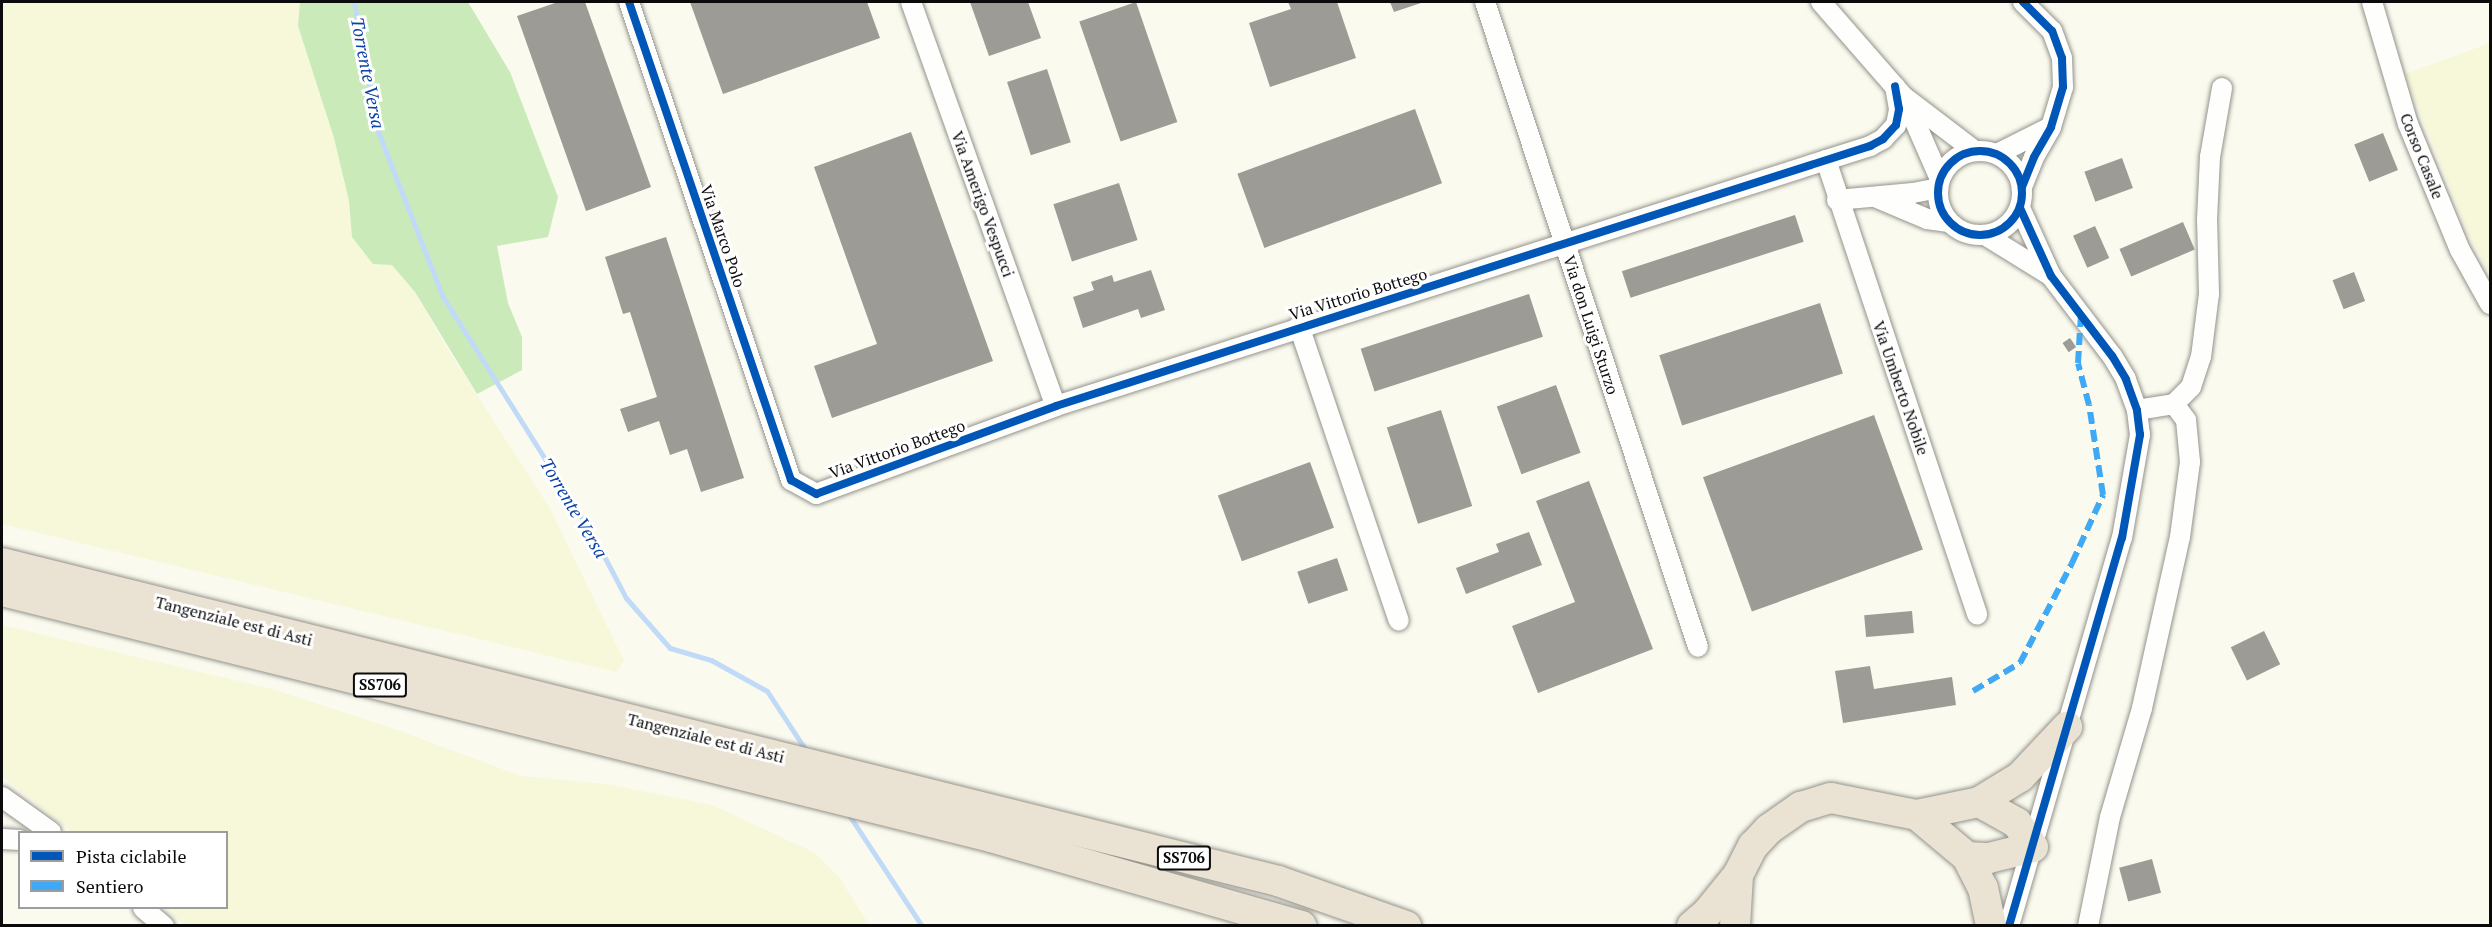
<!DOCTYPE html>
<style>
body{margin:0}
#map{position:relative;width:2492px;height:927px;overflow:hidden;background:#fafaee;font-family:"PT Serif",serif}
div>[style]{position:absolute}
.farmland>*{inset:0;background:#f6f8d9}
.forest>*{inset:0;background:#caebb9}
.stream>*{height:5px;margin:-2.5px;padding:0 2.5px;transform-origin:2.5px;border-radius:2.5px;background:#c1daf8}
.building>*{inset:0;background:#9c9b95;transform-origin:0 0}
.roads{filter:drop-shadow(0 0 2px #93938d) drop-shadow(0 0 2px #93938d)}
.minor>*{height:20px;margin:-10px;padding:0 10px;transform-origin:10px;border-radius:10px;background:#fefefc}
.minor>.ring{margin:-10px;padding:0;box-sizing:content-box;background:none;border:20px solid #fefefc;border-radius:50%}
.highway>*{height:30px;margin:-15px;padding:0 15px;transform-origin:15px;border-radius:15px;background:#eae2d2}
.quiet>*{height:6px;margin-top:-3px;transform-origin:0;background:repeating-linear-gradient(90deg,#3fa9f5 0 12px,transparent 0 18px)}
.cycleway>*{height:8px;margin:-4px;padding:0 4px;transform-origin:4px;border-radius:4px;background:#0057b8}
.cycleway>.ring{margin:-4px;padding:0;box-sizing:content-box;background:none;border:8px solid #0057b8;border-radius:50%}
span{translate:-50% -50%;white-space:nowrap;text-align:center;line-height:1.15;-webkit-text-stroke:6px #fff;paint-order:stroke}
.shield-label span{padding:2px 4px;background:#fff;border:2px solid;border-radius:4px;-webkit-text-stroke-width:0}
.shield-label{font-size:15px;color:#0b0b0b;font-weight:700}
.street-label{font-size:16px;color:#0b0b0b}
.water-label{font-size:18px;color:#0b43a7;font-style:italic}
.frame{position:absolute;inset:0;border:3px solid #0b0b0b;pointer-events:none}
.legend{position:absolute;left:18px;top:831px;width:210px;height:78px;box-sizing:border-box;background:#fff;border:2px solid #9d9d9d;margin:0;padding:8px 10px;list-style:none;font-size:18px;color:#0b0b0b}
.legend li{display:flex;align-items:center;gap:12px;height:30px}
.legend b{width:30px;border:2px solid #9d9d9d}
</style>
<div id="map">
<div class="farmland">
<div style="clip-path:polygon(2px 2px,300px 2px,298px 26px,334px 138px,349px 201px,352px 237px,392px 265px,415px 292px,448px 350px,549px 507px,624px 661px,616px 672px,2px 524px)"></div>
<div style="clip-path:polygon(2490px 43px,2490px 274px,2469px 235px,2405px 74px)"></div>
<div style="clip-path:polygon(2px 625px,268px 688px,386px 726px,521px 776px,606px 784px,712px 805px,815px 853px,839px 877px,869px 925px,185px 925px,164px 908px,226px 908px,226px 832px,72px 832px,2px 776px)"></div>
</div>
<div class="forest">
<div style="clip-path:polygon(300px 2px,468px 2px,510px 72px,558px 197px,548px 237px,497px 246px,508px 303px,522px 337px,522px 370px,477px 394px,415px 292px,392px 265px,373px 264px,352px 237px,349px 201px,334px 138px,298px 26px)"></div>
</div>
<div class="stream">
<div style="left:354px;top:2px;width:129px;rotate:79.7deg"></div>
<div style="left:377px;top:129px;width:180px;rotate:68.6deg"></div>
<div style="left:443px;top:297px;width:284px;rotate:57.8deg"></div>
<div style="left:594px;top:537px;width:69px;rotate:62.3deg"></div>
<div style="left:626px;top:598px;width:67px;rotate:48.7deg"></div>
<div style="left:670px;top:648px;width:43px;rotate:16.3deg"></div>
<div style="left:711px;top:660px;width:64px;rotate:29deg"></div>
<div style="left:767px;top:691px;width:73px;rotate:56.7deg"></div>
<div style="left:847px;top:812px;width:136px;rotate:56.7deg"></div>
</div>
<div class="building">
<div style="clip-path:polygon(558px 2px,585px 2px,651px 187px,586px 211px,517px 16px)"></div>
<div style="clip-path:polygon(690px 2px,867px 2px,880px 38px,723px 94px)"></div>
<div style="clip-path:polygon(970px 2px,1028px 2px,1041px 38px,989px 56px)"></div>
<div style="left:1136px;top:2px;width:127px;height:60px;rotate:71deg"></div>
<div style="clip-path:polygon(1288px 2px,1337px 2px,1356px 58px,1270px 87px,1249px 23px,1291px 9px)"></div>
<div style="clip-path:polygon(1390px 2px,1424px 2px,1394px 12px)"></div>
<div style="left:1047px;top:69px;width:77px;height:42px;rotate:72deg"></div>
<div style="left:1415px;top:109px;width:79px;height:189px;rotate:70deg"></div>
<div style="clip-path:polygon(911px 132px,993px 361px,832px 418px,814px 366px,877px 344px,814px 167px)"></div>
<div style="left:2383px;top:133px;width:40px;height:31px;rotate:68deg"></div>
<div style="left:2122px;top:158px;width:32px;height:40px;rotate:70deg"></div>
<div style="left:1119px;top:183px;width:60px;height:69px;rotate:72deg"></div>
<div style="left:1795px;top:215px;width:28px;height:182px;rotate:72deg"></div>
<div style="left:2183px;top:222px;width:30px;height:69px;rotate:67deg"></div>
<div style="left:2095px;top:226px;width:35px;height:24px;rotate:66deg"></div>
<div style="clip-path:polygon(666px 237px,744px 478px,701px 492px,687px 449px,670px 455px,659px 421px,628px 432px,620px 409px,657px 397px,630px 312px,623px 314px,605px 257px)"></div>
<div style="clip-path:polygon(1151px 270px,1165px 310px,1141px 318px,1138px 309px,1083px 328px,1073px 297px,1094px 290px,1091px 282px,1112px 275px,1114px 282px)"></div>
<div style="left:2354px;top:272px;width:31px;height:23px;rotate:69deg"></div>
<div style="left:1529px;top:294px;width:45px;height:177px;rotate:72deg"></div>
<div style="left:1820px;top:303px;width:74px;height:169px;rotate:72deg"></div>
<div style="left:2070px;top:338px;width:11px;height:9px;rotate:56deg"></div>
<div style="left:1556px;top:385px;width:72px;height:63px;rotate:70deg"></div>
<div style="left:1441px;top:410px;width:101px;height:57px;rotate:72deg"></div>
<div style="left:1874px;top:415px;width:143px;height:182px;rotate:70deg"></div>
<div style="left:1310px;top:462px;width:70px;height:98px;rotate:70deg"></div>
<div style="clip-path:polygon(1589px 481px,1653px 649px,1538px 693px,1512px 626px,1575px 602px,1536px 501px)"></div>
<div style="clip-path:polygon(1529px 532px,1542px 565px,1466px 594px,1456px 568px,1499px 552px,1496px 544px)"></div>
<div style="left:1337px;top:558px;width:34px;height:42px;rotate:71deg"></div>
<div style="left:1912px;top:611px;width:22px;height:48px;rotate:85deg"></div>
<div style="left:2264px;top:631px;width:37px;height:37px;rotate:64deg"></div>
<div style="clip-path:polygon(1870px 666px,1874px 689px,1952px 677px,1956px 705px,1843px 723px,1835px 671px)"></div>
<div style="left:2152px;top:859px;width:35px;height:34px;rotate:75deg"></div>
</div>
<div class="roads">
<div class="minor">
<div style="left:629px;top:2px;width:505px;rotate:71.28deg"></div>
<div style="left:791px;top:480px;width:29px;rotate:29deg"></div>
<div style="left:816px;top:494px;width:256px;rotate:-20.1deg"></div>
<div style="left:1056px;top:406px;width:855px;rotate:-17.71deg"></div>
<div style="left:1870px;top:146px;width:15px;rotate:-28deg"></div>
<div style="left:1883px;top:139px;width:19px;rotate:-47deg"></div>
<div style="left:1896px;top:125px;width:16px;rotate:-79deg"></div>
<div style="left:1899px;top:109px;width:23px;rotate:-100deg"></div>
<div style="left:911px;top:2px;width:429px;rotate:70.3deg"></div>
<div style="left:1485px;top:2px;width:679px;rotate:71.73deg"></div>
<div style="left:1821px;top:2px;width:126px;rotate:48.9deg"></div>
<div style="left:1904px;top:97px;width:89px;rotate:37.3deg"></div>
<div style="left:2372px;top:2px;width:127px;rotate:73.6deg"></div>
<div style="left:2408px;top:124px;width:136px;rotate:67.6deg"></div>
<div style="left:2460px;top:250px;width:62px;rotate:60.9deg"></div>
<div style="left:1905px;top:99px;width:87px;rotate:66.4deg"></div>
<div class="ring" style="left:1938px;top:151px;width:64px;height:64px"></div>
<div style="left:1997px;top:154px;width:58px;rotate:-26.6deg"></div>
<div style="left:1826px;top:160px;width:479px;rotate:71.6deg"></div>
<div style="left:2022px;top:187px;width:32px;rotate:-68deg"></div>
<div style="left:2034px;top:157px;width:34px;rotate:-60deg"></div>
<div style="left:2051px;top:127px;width:42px;rotate:-73.3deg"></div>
<div style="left:2063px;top:87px;width:29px;rotate:-92deg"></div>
<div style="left:2062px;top:58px;width:29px;rotate:-110deg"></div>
<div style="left:2052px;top:31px;width:41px;rotate:-135deg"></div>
<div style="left:1875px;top:197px;width:56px;rotate:22.9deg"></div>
<div style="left:1927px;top:219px;width:22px;rotate:8deg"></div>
<div style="left:1837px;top:200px;width:76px;rotate:-5.3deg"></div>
<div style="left:1913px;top:193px;width:25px;rotate:-11deg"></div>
<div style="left:1985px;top:235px;width:78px;rotate:31.8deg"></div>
<div style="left:1299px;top:326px;width:311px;rotate:71.3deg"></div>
<div style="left:2137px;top:410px;width:37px;rotate:-9deg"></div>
<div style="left:2174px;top:404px;width:24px;rotate:-45deg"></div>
<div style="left:2191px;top:387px;width:32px;rotate:-72deg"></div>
<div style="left:2201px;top:357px;width:64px;rotate:-82.8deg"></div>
<div style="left:2209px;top:294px;width:74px;rotate:-91.5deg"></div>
<div style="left:2207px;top:220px;width:63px;rotate:-87.3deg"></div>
<div style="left:2210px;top:157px;width:70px;rotate:-80.1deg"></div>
<div style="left:2px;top:797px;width:60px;rotate:35.5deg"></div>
<div style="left:2px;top:839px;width:18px;rotate:3deg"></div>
<div style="left:143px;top:908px;width:28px;rotate:41deg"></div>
<div style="left:2009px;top:926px;width:404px;rotate:-73.8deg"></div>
<div style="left:2122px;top:538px;width:105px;rotate:-80.1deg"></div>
<div style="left:2140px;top:435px;width:25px;rotate:-97deg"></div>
<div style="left:2137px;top:410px;width:33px;rotate:-110deg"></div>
<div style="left:2126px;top:379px;width:27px;rotate:-121deg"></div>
<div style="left:2112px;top:356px;width:101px;rotate:-127.3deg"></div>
<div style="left:2051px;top:276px;width:75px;rotate:-114.5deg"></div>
<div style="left:2088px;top:926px;width:111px;rotate:-78.6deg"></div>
<div style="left:2110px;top:817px;width:114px;rotate:-73.6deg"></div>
<div style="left:2142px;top:708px;width:175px;rotate:-77.5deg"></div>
<div style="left:2180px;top:537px;width:76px;rotate:-82.4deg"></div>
<div style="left:2190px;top:462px;width:42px;rotate:-95.4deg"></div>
<div style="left:2186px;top:420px;width:20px;rotate:-127deg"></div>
</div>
<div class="highway">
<div style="left:2px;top:563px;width:1315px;rotate:13.99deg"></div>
<div style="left:1278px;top:881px;width:136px;rotate:19.4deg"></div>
<div style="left:2px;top:591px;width:1019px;rotate:13.97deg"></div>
<div style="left:991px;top:837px;width:323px;rotate:16deg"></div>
<div style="left:1917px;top:815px;width:65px;rotate:40deg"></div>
<div style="left:1967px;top:857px;width:35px;rotate:63deg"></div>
<div style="left:1983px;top:888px;width:39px;rotate:78deg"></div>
<div style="left:1967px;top:857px;width:22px;rotate:3deg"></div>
<div style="left:1989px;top:858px;width:45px;rotate:-14deg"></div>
<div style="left:2033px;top:847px;width:29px;rotate:-124deg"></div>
<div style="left:2017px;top:823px;width:43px;rotate:-151.1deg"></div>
<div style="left:1692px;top:926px;width:21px;rotate:-41deg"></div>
<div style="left:1708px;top:912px;width:48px;rotate:-51deg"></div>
<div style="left:1738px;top:875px;width:33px;rotate:-63deg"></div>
<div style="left:1753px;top:846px;width:23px;rotate:-47deg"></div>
<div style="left:1769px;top:829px;width:39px;rotate:-35deg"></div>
<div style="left:1801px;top:807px;width:31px;rotate:-17deg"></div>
<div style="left:1831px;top:798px;width:88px;rotate:11.2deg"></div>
<div style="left:1917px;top:815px;width:63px;rotate:-11.8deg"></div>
<div style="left:1979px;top:802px;width:48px;rotate:-31.4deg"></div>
<div style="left:2020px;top:777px;width:69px;rotate:-46.8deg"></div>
<div style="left:1735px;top:926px;width:51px;rotate:-86.6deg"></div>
</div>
</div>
<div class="quiet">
<div style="left:1973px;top:691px;width:55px;rotate:-30.8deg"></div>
<div style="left:2020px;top:663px;width:113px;rotate:-62.5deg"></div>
<div style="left:2072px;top:563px;width:75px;rotate:-65.5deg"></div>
<div style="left:2103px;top:495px;width:91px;rotate:-98.8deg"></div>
<div style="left:2089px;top:405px;width:43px;rotate:-104.7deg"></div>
<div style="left:2078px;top:363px;width:49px;rotate:-86.5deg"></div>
</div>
<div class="cycleway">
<div style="left:629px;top:2px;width:505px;rotate:71.28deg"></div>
<div style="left:791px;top:480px;width:29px;rotate:29deg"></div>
<div style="left:816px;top:494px;width:256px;rotate:-20.1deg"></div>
<div style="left:1056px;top:406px;width:855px;rotate:-17.71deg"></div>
<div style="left:1870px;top:146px;width:15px;rotate:-28deg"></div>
<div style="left:1883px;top:139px;width:19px;rotate:-47deg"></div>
<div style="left:1896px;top:125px;width:16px;rotate:-79deg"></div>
<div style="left:1899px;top:109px;width:23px;rotate:-100deg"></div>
<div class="ring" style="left:1938px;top:151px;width:76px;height:76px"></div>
<div style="left:2022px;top:187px;width:32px;rotate:-68deg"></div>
<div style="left:2034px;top:157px;width:34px;rotate:-60deg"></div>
<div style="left:2051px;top:127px;width:42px;rotate:-73.3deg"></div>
<div style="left:2063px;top:87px;width:29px;rotate:-92deg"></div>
<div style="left:2062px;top:58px;width:29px;rotate:-110deg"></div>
<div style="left:2052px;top:31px;width:41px;rotate:-135deg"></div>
<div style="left:2009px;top:926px;width:404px;rotate:-73.8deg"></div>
<div style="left:2122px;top:538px;width:105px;rotate:-80.1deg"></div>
<div style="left:2140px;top:435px;width:25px;rotate:-97deg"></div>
<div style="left:2137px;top:410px;width:33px;rotate:-110deg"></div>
<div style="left:2126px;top:379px;width:27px;rotate:-121deg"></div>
<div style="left:2112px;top:356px;width:101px;rotate:-127.3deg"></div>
<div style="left:2051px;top:276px;width:75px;rotate:-114.5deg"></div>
</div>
<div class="shield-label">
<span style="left:380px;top:685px">SS706</span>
<span style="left:1184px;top:858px">SS706</span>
</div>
<div class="street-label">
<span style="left:2422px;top:156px;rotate:68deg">Corso Casale</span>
<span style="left:983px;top:204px;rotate:70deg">Via Amerigo Vespucci</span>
<span style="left:723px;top:236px;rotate:71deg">Via Marco Polo</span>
<span style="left:1358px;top:294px;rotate:-17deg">Via Vittorio Bottego</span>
<span style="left:1591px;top:325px;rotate:72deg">Via don Luigi Sturzo</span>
<span style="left:1901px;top:388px;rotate:71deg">Via Umberto Nobile</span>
<span style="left:897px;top:449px;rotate:-20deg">Via Vittorio Bottego</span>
<span style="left:234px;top:621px;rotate:14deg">Tangenziale est di Asti</span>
<span style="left:706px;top:738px;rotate:14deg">Tangenziale est di Asti</span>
</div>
<div class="water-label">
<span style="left:368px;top:73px;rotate:79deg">Torrente Versa</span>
<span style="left:574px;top:508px;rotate:59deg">Torrente Versa</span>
</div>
<div class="frame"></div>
<ul class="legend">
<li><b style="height:8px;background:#0057b8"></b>Pista ciclabile</li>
<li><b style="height:8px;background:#3fa9f5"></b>Sentiero</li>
</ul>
</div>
